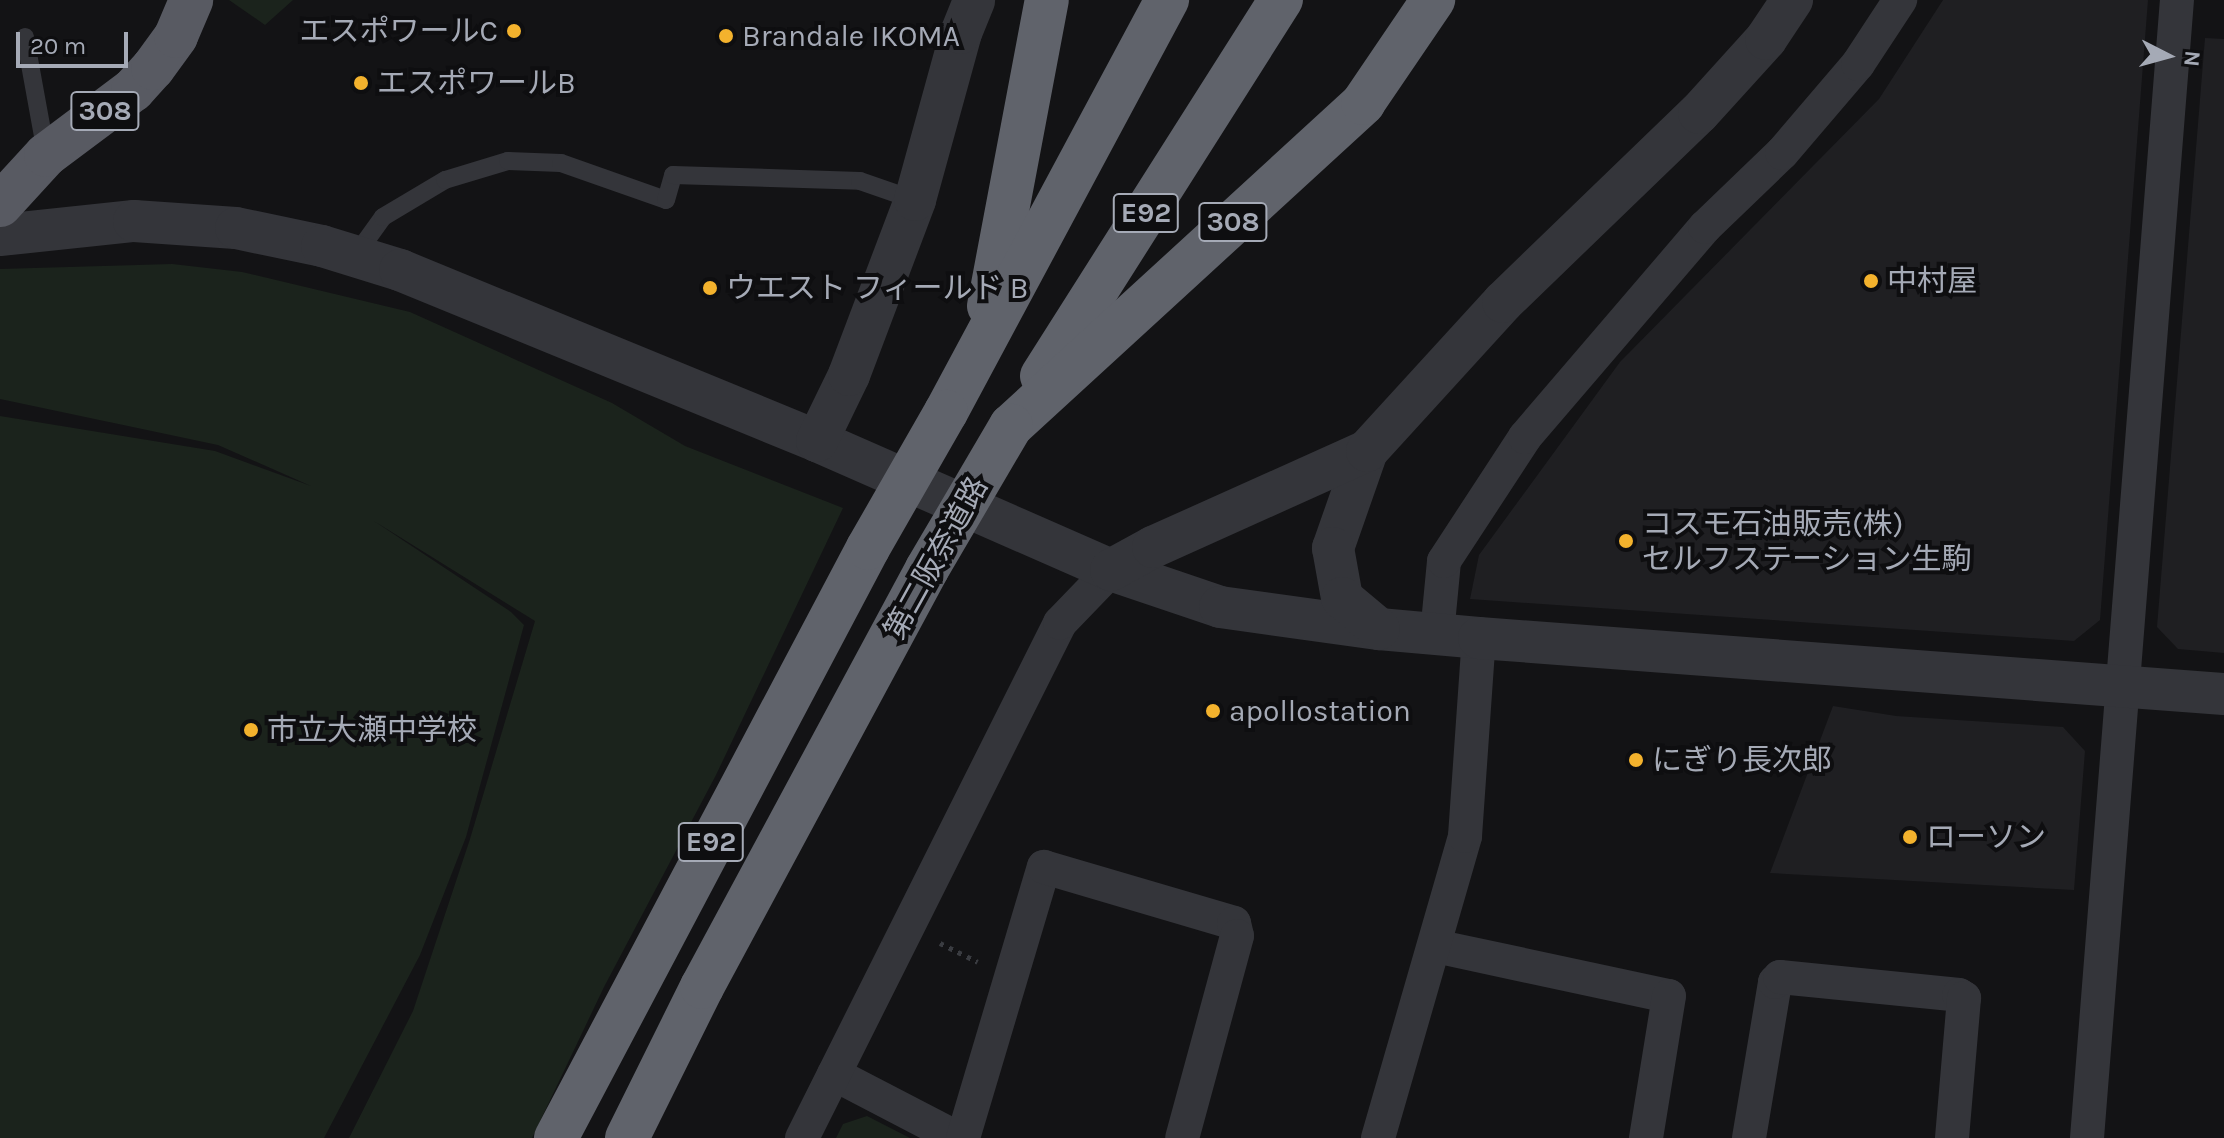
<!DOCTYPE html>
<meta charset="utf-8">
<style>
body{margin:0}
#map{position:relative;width:2224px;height:1138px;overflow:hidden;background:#131315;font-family:Karla,"Noto Sans JP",sans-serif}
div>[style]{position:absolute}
.built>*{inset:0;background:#1f1f22}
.green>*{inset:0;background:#1b231c}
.path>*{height:5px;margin-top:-2.5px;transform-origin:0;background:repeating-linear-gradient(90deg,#3a3c41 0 4px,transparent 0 10px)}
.service>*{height:18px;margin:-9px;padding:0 9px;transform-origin:9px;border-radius:9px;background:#34353a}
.minor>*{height:34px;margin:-17px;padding:0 17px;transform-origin:17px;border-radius:17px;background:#34353a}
.tertiary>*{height:42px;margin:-21px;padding:0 21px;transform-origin:21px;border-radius:21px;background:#34353a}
.trunk>*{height:44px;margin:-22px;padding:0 22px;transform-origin:22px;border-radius:22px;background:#585a62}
.motorway>*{height:44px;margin:-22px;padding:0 22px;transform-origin:22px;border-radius:22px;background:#60636b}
.motorway-bridge>*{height:44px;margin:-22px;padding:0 22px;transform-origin:22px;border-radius:22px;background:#60636b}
.dots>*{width:22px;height:22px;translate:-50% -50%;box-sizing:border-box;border:4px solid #0e0e10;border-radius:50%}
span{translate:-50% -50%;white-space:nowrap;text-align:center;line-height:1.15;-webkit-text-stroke:8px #0e0e10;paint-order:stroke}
.shield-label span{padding:2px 6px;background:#0e0e10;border:2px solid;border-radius:6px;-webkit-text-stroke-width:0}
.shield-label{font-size:28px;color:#a5aab6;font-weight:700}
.poi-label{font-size:30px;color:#a5aab6}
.right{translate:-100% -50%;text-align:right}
.left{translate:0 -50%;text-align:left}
.street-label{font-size:30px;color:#a5aab6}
.north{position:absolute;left:2128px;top:16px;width:80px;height:80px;-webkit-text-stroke:6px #0e0e10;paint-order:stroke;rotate:96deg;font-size:22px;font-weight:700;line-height:32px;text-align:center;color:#a5aab6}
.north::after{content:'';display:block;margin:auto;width:28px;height:36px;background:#a5aab6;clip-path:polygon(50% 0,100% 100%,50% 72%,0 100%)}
.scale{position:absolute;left:16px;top:32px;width:112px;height:36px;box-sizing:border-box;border:4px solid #a5aab6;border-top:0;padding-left:10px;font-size:24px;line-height:28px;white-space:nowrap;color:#a5aab6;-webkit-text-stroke:6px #0e0e10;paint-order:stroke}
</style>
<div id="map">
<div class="built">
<div style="clip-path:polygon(1943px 0,2148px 0,2100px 620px,2074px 641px,1470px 599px,1479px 555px,1620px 362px,1879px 99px)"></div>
<div style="clip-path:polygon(2205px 38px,2224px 39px,2224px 653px,2178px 649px,2157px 627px)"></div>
<div style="clip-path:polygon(1833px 706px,1896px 716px,2063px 727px,2085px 751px,2074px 890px,1770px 873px)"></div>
</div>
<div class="green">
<div style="clip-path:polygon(229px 0,293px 0,265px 25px)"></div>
<div style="clip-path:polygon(172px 264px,242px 272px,410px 312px,612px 403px,685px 446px,843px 508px,716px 775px,604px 987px,532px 1138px,349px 1138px,413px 1011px,470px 839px,535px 621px,374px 521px,511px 612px,524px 625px,466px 837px,420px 955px,324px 1138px,0 1138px,0 416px,215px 451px,311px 486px,218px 445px,0 399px,0 269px)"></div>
<div style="clip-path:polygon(867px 1116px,910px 1138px,836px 1138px,843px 1124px)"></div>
</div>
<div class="path">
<div style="left:940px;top:943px;width:42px;rotate:26.6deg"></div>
</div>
<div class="service">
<div style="left:25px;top:37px;width:117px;rotate:79.7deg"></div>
<div style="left:355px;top:256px;width:48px;rotate:-54.3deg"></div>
<div style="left:383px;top:217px;width:72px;rotate:-30.8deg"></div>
<div style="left:445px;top:180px;width:66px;rotate:-16.8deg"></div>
<div style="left:508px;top:161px;width:53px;rotate:2.2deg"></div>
<div style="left:561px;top:163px;width:111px;rotate:19.4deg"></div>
<div style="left:666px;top:200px;width:26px;rotate:-74deg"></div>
<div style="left:673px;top:175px;width:187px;rotate:1.8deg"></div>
<div style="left:860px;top:181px;width:58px;rotate:19.1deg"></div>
</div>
<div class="minor">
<div style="left:1437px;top:634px;width:73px;rotate:-84.5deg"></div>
<div style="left:1444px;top:561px;width:148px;rotate:-56.8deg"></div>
<div style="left:1525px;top:437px;width:277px;rotate:-49.4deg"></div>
<div style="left:1705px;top:227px;width:107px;rotate:-43.9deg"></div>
<div style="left:1782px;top:153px;width:117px;rotate:-49.5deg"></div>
<div style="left:1858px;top:64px;width:77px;rotate:-56.7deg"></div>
<div style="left:1435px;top:946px;width:239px;rotate:12.1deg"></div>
<div style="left:1669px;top:996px;width:144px;rotate:99.2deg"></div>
<div style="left:834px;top:1074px;width:139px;rotate:27.5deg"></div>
<div style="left:802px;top:1138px;width:576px;rotate:-63.39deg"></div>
<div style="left:1060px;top:623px;width:74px;rotate:-46.1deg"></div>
<div style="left:963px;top:1138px;width:283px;rotate:-73.4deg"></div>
<div style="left:1044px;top:867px;width:198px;rotate:16.4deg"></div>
<div style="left:1234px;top:923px;width:13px;rotate:77deg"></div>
<div style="left:1237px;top:936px;width:209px;rotate:105.2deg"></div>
<div style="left:1378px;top:1138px;width:314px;rotate:-73.9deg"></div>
<div style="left:1465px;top:836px;width:198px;rotate:-86deg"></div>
<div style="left:1749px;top:1138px;width:158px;rotate:-80.5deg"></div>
<div style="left:1775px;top:982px;width:7px;rotate:-45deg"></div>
<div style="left:1780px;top:977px;width:180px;rotate:5.7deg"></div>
<div style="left:1959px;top:995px;width:6px;rotate:31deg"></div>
<div style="left:1964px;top:998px;width:141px;rotate:94.9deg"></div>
<div style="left:2087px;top:1138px;width:1142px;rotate:-85.48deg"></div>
</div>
<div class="tertiary">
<div style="left:0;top:235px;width:135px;rotate:-6deg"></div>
<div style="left:134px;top:221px;width:102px;rotate:3.9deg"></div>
<div style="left:236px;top:228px;width:88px;rotate:11.8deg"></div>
<div style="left:322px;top:246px;width:82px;rotate:17.1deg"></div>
<div style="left:400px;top:270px;width:451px;rotate:22.3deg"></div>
<div style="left:817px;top:441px;width:321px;rotate:23.7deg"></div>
<div style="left:1111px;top:570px;width:115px;rotate:18.7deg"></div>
<div style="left:1220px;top:607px;width:161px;rotate:7.9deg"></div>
<div style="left:1379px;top:629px;width:100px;rotate:5.1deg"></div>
<div style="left:1479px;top:638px;width:747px;rotate:4.3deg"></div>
<div style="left:817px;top:441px;width:73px;rotate:-64.1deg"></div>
<div style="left:849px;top:375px;width:187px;rotate:-69.3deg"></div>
<div style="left:915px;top:200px;width:173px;rotate:-74.6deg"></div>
<div style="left:961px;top:33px;width:35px;rotate:-68deg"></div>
<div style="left:1367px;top:451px;width:103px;rotate:109.3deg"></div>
<div style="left:1333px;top:548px;width:51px;rotate:79.8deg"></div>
<div style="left:1342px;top:598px;width:48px;rotate:40deg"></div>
<div style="left:1111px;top:570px;width:48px;rotate:-28.7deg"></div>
<div style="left:1153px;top:547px;width:235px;rotate:-24.2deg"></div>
<div style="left:1367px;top:451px;width:202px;rotate:-47.6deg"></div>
<div style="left:1503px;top:302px;width:272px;rotate:-44deg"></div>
<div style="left:1699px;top:113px;width:100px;rotate:-47.8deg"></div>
<div style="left:1766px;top:39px;width:47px;rotate:-56.3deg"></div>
</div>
<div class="trunk">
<div style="left:0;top:205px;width:68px;rotate:-47.4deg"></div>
<div style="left:46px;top:155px;width:109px;rotate:-36.8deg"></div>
<div style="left:133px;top:90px;width:30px;rotate:-48deg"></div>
<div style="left:153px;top:68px;width:39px;rotate:-54deg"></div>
<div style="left:176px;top:36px;width:39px;rotate:-67deg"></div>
</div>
<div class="motorway">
<div style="left:989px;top:306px;width:311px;rotate:-79.3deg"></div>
<div style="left:1042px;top:376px;width:446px;rotate:-57.6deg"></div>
<div style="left:946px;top:412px;width:468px;rotate:-61.8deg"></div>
<div style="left:1011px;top:426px;width:478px;rotate:-42.5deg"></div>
<div style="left:1363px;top:103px;width:125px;rotate:-55.8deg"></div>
<div style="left:556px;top:1138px;width:667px;rotate:-62.13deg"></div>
<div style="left:627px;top:1138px;width:169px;rotate:-63.6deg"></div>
<div style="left:702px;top:987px;width:475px;rotate:-61.7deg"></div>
</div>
<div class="motorway-bridge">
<div style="left:868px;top:548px;width:157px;rotate:-60.2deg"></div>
<div style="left:927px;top:569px;width:166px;rotate:-59.6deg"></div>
</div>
<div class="dots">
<div style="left:514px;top:31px;background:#f3b22d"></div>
<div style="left:726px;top:36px;background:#f3b22d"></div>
<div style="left:361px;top:83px;background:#f3b22d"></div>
<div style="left:1871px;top:281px;background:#f3b22d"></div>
<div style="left:710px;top:288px;background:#f3b22d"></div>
<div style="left:1626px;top:541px;background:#f3b22d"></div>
<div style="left:1213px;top:711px;background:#f3b22d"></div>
<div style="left:251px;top:730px;background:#f3b22d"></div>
<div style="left:1636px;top:760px;background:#f3b22d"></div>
<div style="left:1910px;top:837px;background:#f3b22d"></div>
</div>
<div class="shield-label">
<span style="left:105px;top:111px">308</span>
<span style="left:1146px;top:213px">E92</span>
<span style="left:1233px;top:222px">308</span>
<span style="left:711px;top:842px">E92</span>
</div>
<div class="poi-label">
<span class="right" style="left:498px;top:31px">エスポワールC</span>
<span class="left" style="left:742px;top:36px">Brandale IKOMA</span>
<span class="left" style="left:377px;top:83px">エスポワールB</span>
<span class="left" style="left:1887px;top:281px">中村屋</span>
<span class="left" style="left:726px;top:288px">ウエスト フィールド B</span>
<span class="left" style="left:1642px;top:541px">コスモ石油販売(株)<br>セルフステーション生駒</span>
<span class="left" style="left:1229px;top:711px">apollostation</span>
<span class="left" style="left:267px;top:730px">市立大瀬中学校</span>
<span class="left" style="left:1652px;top:760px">にぎり長次郎</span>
<span class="left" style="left:1926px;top:837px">ローソン</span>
</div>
<div class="street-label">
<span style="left:936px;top:558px;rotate:-61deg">第二阪奈道路</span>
</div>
<div class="north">N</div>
<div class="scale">20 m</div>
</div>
